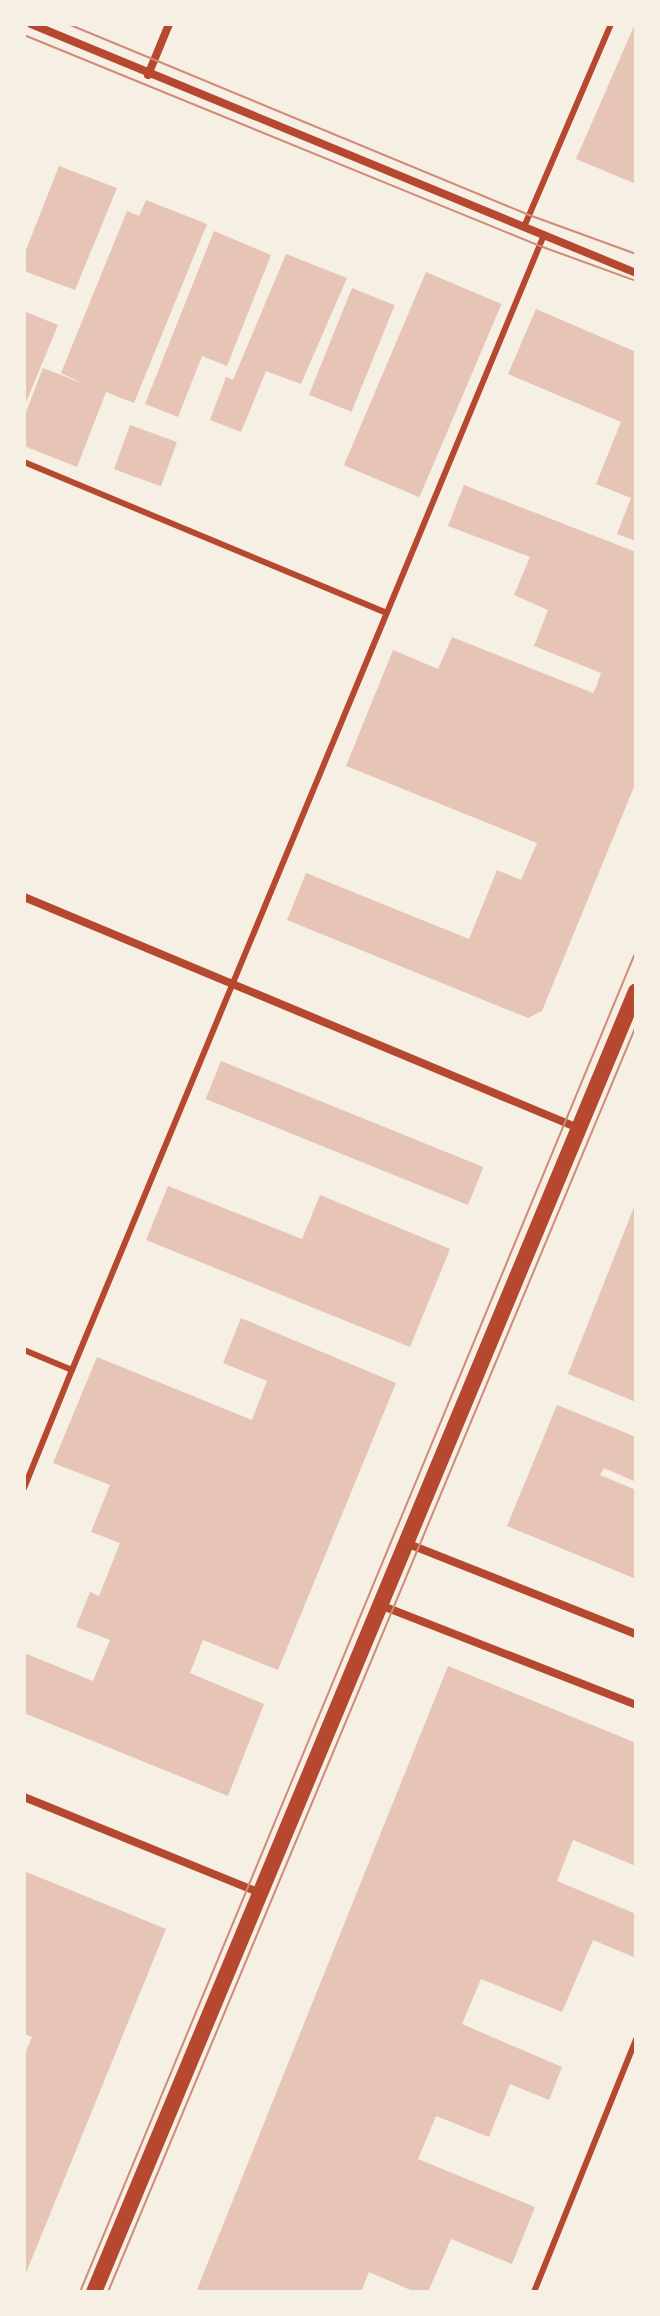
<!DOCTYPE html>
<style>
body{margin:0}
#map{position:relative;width:660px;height:2316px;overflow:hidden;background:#f6efe4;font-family:Poppins,sans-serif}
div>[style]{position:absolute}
.building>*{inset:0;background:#e6c5b7;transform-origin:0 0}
.service>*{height:6px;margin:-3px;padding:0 3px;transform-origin:3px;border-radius:3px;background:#b5482f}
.minor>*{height:8px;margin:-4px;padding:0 4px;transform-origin:4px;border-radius:4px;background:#b5482f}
.secondary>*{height:16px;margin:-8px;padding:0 8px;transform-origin:8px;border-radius:8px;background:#b5482f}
.tram>*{height:2px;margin:-1px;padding:0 1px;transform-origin:1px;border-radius:1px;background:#cf8b77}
span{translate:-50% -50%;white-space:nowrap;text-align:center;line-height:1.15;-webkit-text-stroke:6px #f6efe4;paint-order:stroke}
.frame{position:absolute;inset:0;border:26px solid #f6efe4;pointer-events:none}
</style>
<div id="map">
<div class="building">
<div style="clip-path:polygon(635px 24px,636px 24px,636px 184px,576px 159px)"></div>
<div style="clip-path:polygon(59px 166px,117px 188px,75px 290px,24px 271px,24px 255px)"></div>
<div style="clip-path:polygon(146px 200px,207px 224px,134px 403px,106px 392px,77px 467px,24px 446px,24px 417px,43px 368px,84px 384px,61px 373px,127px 211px,139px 216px)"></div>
<div style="clip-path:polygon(214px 231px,271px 255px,227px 366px,202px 356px,178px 417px,145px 404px)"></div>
<div style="clip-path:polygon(286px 254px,347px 278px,301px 384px,266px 371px,241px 432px,210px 420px,226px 377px,233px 380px)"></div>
<div style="left:426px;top:272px;width:82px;height:210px;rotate:23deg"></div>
<div style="left:352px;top:288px;width:46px;height:115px;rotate:22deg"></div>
<div style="clip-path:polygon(536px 309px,636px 352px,636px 541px,617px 534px,631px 498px,596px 484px,621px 422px,508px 374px)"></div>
<div style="clip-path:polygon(24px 311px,58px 325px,24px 407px)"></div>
<div style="left:130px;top:425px;width:50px;height:47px;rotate:20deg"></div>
<div style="clip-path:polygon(464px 485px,636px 552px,636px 782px,542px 1011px,528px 1018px,287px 920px,306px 873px,469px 939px,497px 870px,521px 880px,537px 843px,346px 766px,393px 650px,438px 669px,452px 637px,593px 693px,597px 685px,601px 673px,534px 646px,548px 610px,514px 595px,530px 557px,448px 526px)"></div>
<div style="left:221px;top:1061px;width:283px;height:41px;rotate:22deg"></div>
<div style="clip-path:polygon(168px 1186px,302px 1239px,320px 1195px,450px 1249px,410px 1347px,146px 1240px)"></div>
<div style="clip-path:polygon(636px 1202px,636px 1402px,568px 1374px)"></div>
<div style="clip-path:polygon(241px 1318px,396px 1383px,278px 1670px,203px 1640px,190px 1673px,264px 1704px,228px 1796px,24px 1713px,24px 1653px,93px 1681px,110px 1640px,76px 1627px,90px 1592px,99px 1596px,120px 1543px,91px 1532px,110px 1485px,53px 1463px,97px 1357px,252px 1420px,267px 1381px,223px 1363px)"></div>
<div style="clip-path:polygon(557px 1405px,636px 1437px,636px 1482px,604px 1468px,600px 1475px,636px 1490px,636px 1579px,507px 1526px)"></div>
<div style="clip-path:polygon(448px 1666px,636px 1743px,636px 1866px,573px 1840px,557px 1881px,636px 1914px,636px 1958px,593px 1940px,562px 2012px,481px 1979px,462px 2024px,562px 2067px,549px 2100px,510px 2084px,489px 2137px,436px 2116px,418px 2159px,535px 2207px,512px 2264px,451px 2239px,428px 2292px,415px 2292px,369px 2272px,361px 2292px,196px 2292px)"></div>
<div style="clip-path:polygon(24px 1871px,166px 1929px,24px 2278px,24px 2056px,32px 2037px,24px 2034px)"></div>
</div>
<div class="service">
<div style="left:524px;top:227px;width:221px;rotate:-66.8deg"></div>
<div style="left:24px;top:462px;width:392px;rotate:22.6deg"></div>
<div style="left:24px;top:1350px;width:52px;rotate:22.6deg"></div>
<div style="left:72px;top:1370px;width:1229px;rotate:-67.42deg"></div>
<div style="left:24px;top:1488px;width:127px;rotate:-67.9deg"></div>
<div style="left:534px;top:2292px;width:273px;rotate:-68deg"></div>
</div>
<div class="minor">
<div style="left:31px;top:24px;width:654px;rotate:22.37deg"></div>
<div style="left:148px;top:75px;width:55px;rotate:-67.6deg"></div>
<div style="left:24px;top:897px;width:600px;rotate:22.63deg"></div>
<div style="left:406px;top:1543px;width:247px;rotate:21.6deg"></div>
<div style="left:380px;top:1605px;width:275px;rotate:21.3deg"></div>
<div style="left:24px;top:1797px;width:255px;rotate:22.1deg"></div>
</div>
<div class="secondary">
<div style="left:94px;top:2292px;width:1409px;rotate:-67.38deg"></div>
</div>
<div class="tram">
<div style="left:68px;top:24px;width:499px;rotate:22.5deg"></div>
<div style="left:529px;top:215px;width:114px;rotate:20deg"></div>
<div style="left:24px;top:35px;width:557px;rotate:22.24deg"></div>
<div style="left:540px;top:246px;width:102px;rotate:20deg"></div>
<div style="left:80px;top:2292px;width:1452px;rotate:-67.48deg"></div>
<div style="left:108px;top:2292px;width:1372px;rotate:-67.36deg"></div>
</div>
<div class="frame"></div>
</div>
